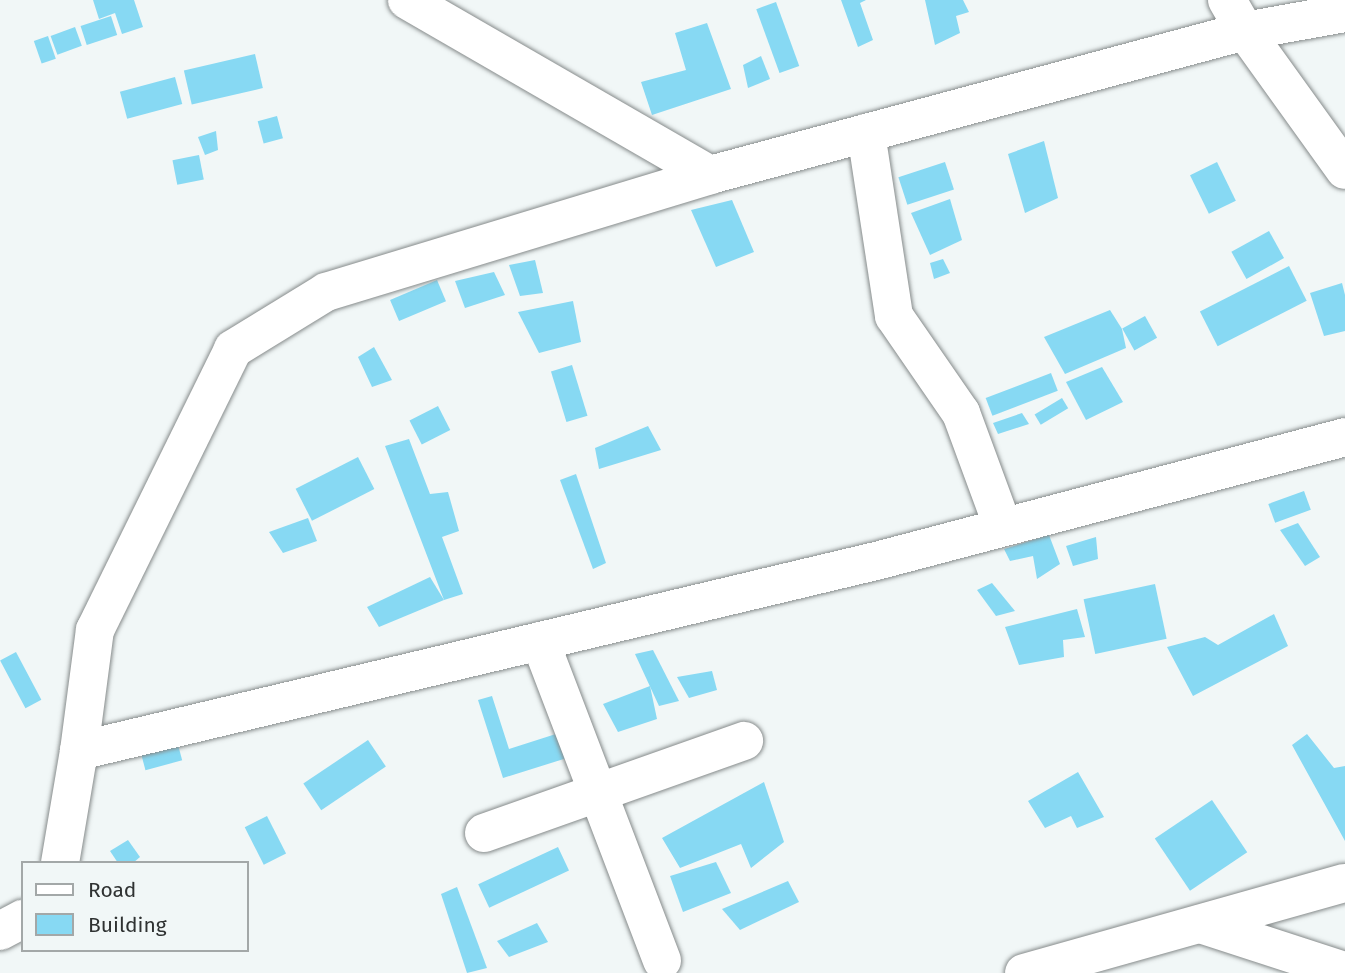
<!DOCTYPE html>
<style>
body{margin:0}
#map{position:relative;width:1345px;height:973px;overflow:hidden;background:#f1f7f7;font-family:"Fira Sans",sans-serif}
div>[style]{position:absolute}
.building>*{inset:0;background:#87d9f3;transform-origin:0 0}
.roads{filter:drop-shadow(0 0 2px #868b8b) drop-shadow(0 0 2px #868b8b)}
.minor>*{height:38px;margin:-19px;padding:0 19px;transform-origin:19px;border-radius:19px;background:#fff}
span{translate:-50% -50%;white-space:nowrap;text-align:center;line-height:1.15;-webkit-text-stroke:5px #f1f7f7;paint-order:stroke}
.legend{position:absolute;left:21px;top:861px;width:228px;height:91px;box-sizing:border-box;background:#f1f7f7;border:2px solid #a3a8a8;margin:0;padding:9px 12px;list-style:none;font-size:21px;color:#2f3232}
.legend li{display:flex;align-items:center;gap:14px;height:35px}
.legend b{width:35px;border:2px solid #a3a8a8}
</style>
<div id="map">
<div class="building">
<div style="clip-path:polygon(93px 0,134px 0,143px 27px,122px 34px,115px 13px,99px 19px)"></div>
<div style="clip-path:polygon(841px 0,866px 0,860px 3px,873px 40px,858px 47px)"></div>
<div style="clip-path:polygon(925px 0,963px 0,969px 12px,956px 16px,960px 33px,935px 45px)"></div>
<div style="left:776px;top:2px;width:68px;height:21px;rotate:70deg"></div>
<div style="left:111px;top:16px;width:20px;height:32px;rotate:72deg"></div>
<div style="clip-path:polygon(707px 23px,731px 89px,652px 115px,641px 82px,686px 70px,675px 33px)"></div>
<div style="left:75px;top:27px;width:20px;height:26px;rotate:70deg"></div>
<div style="left:48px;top:36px;width:24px;height:15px;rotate:71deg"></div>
<div style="left:255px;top:54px;width:35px;height:73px;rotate:77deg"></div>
<div style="clip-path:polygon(761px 56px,770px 79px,748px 88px,743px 65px)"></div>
<div style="left:175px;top:77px;width:28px;height:57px;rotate:75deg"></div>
<div style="left:277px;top:116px;width:23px;height:20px;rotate:75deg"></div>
<div style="clip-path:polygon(216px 131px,218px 150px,205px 155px,198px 137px)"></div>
<div style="clip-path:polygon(1044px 141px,1058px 198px,1025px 213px,1008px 154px)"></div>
<div style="left:199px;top:155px;width:25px;height:27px;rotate:79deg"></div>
<div style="left:945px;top:162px;width:29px;height:49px;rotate:72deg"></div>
<div style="left:1217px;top:162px;width:43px;height:30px;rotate:64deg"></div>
<div style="clip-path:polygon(950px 199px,962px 240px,930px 255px,911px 213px)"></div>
<div style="clip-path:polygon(732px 200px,754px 252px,716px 267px,691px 210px)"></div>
<div style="left:1269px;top:231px;width:31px;height:43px;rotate:61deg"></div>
<div style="clip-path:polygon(943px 259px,950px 273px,934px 279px,930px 263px)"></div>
<div style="clip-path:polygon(535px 260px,543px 293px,520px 296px,509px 265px)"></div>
<div style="left:1289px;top:266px;width:39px;height:100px;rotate:63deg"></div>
<div style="clip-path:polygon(494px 272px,505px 295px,465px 308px,455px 281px)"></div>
<div style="left:437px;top:280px;width:23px;height:51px;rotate:67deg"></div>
<div style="clip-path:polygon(1342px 283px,1345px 295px,1345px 331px,1324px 336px,1310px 293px)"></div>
<div style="clip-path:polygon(573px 301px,581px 342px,539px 353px,518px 312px)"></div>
<div style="clip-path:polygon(1110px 310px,1122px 329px,1126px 348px,1065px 374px,1044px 337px)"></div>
<div style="left:1145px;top:316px;width:25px;height:26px;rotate:61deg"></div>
<div style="clip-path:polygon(374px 347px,392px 380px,372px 387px,358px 357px)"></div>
<div style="left:572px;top:365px;width:53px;height:22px;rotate:73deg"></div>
<div style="clip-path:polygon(1102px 367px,1123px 402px,1086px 420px,1066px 382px)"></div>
<div style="left:1051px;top:373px;width:19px;height:70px;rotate:69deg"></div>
<div style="left:1062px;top:398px;width:12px;height:32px;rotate:59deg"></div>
<div style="left:438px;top:406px;width:27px;height:32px;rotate:63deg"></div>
<div style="clip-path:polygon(1022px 413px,1029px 424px,998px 434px,993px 423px)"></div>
<div style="clip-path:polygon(648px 426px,661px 450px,599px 469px,595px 448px)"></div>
<div style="clip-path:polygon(409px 439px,430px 494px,448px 492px,459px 531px,442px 537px,463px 594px,444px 600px,385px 446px)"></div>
<div style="left:358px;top:457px;width:36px;height:70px;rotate:63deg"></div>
<div style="clip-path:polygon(576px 474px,606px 563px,593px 569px,560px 480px)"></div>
<div style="left:1304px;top:491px;width:20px;height:38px;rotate:70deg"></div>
<div style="clip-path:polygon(308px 518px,317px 541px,283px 553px,269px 532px)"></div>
<div style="clip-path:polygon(1298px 523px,1320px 557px,1305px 566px,1280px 530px)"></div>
<div style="clip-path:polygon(1049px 535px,1060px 564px,1037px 579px,1033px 556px,1010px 561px,1004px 549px)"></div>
<div style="clip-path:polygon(1096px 537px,1098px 559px,1073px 566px,1066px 546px)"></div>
<div style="clip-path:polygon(430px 577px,444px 600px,379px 627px,367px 607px)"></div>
<div style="clip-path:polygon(992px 583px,1015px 611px,996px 616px,977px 590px)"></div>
<div style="left:1155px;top:584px;width:56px;height:73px;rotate:78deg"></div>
<div style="clip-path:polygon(1077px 609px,1085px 637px,1063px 640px,1064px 657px,1019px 665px,1005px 627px)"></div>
<div style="clip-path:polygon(1274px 614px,1288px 646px,1193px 696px,1167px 647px,1205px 637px,1218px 645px)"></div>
<div style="clip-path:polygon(653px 650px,679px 701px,659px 706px,635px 654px)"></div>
<div style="left:16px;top:652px;width:54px;height:18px;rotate:62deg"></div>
<div style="clip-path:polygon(712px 671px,717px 690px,689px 698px,677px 677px)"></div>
<div style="clip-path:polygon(650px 686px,657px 719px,618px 732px,603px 704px)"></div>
<div style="clip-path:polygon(492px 696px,509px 749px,559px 733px,567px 758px,503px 778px,478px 700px)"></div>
<div style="clip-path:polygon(1307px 734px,1334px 768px,1345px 766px,1345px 841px,1292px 745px)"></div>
<div style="left:368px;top:740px;width:32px;height:78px;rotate:56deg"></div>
<div style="left:177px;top:741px;width:20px;height:38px;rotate:75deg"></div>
<div style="clip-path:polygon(1078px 772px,1104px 817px,1077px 828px,1071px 816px,1045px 828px,1028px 801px)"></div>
<div style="clip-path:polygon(764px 782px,784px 842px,751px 868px,741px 844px,680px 868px,662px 838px)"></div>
<div style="left:1212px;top:800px;width:63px;height:69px;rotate:56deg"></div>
<div style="left:267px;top:816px;width:42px;height:25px;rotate:63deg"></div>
<div style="clip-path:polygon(128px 840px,140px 857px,133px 863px,118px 863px,110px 851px)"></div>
<div style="left:558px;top:847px;width:26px;height:88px;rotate:65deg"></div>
<div style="clip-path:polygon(716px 862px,731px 893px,683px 912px,670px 876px)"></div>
<div style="clip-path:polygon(788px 881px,799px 902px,740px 930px,722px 909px)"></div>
<div style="clip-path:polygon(457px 887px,487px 968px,467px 973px,441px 894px)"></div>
<div style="clip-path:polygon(537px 923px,548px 942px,509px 957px,497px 941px)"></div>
</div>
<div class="roads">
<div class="minor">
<div style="left:407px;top:0;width:350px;rotate:30deg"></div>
<div style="left:1227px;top:0;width:36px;rotate:60deg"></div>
<div style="left:1245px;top:31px;width:171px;rotate:54.3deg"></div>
<div style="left:866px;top:133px;width:185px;rotate:81.3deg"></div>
<div style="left:894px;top:316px;width:118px;rotate:55.4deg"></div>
<div style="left:961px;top:413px;width:121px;rotate:69.8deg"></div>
<div style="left:540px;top:641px;width:342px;rotate:69.1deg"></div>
<div style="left:79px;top:751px;width:122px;rotate:-82.5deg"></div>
<div style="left:95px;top:630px;width:313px;rotate:-63.8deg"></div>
<div style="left:233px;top:349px;width:109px;rotate:-31.5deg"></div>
<div style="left:326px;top:292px;width:401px;rotate:-16.9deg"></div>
<div style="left:710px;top:175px;width:554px;rotate:-15.06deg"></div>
<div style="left:1245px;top:31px;width:102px;rotate:-10.2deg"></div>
<div style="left:484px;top:833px;width:276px;rotate:-19.5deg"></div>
<div style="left:60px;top:863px;width:114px;rotate:-80.4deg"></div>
<div style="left:79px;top:751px;width:823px;rotate:-13.41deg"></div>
<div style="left:880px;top:560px;width:481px;rotate:-14.8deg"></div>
<div style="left:1200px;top:924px;width:152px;rotate:18deg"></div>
<div style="left:0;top:931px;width:26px;rotate:-28deg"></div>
<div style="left:1024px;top:973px;width:333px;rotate:-15.7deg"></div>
</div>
</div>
<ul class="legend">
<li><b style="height:9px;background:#fff"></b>Road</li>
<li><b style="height:19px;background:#87d9f3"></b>Building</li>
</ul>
</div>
